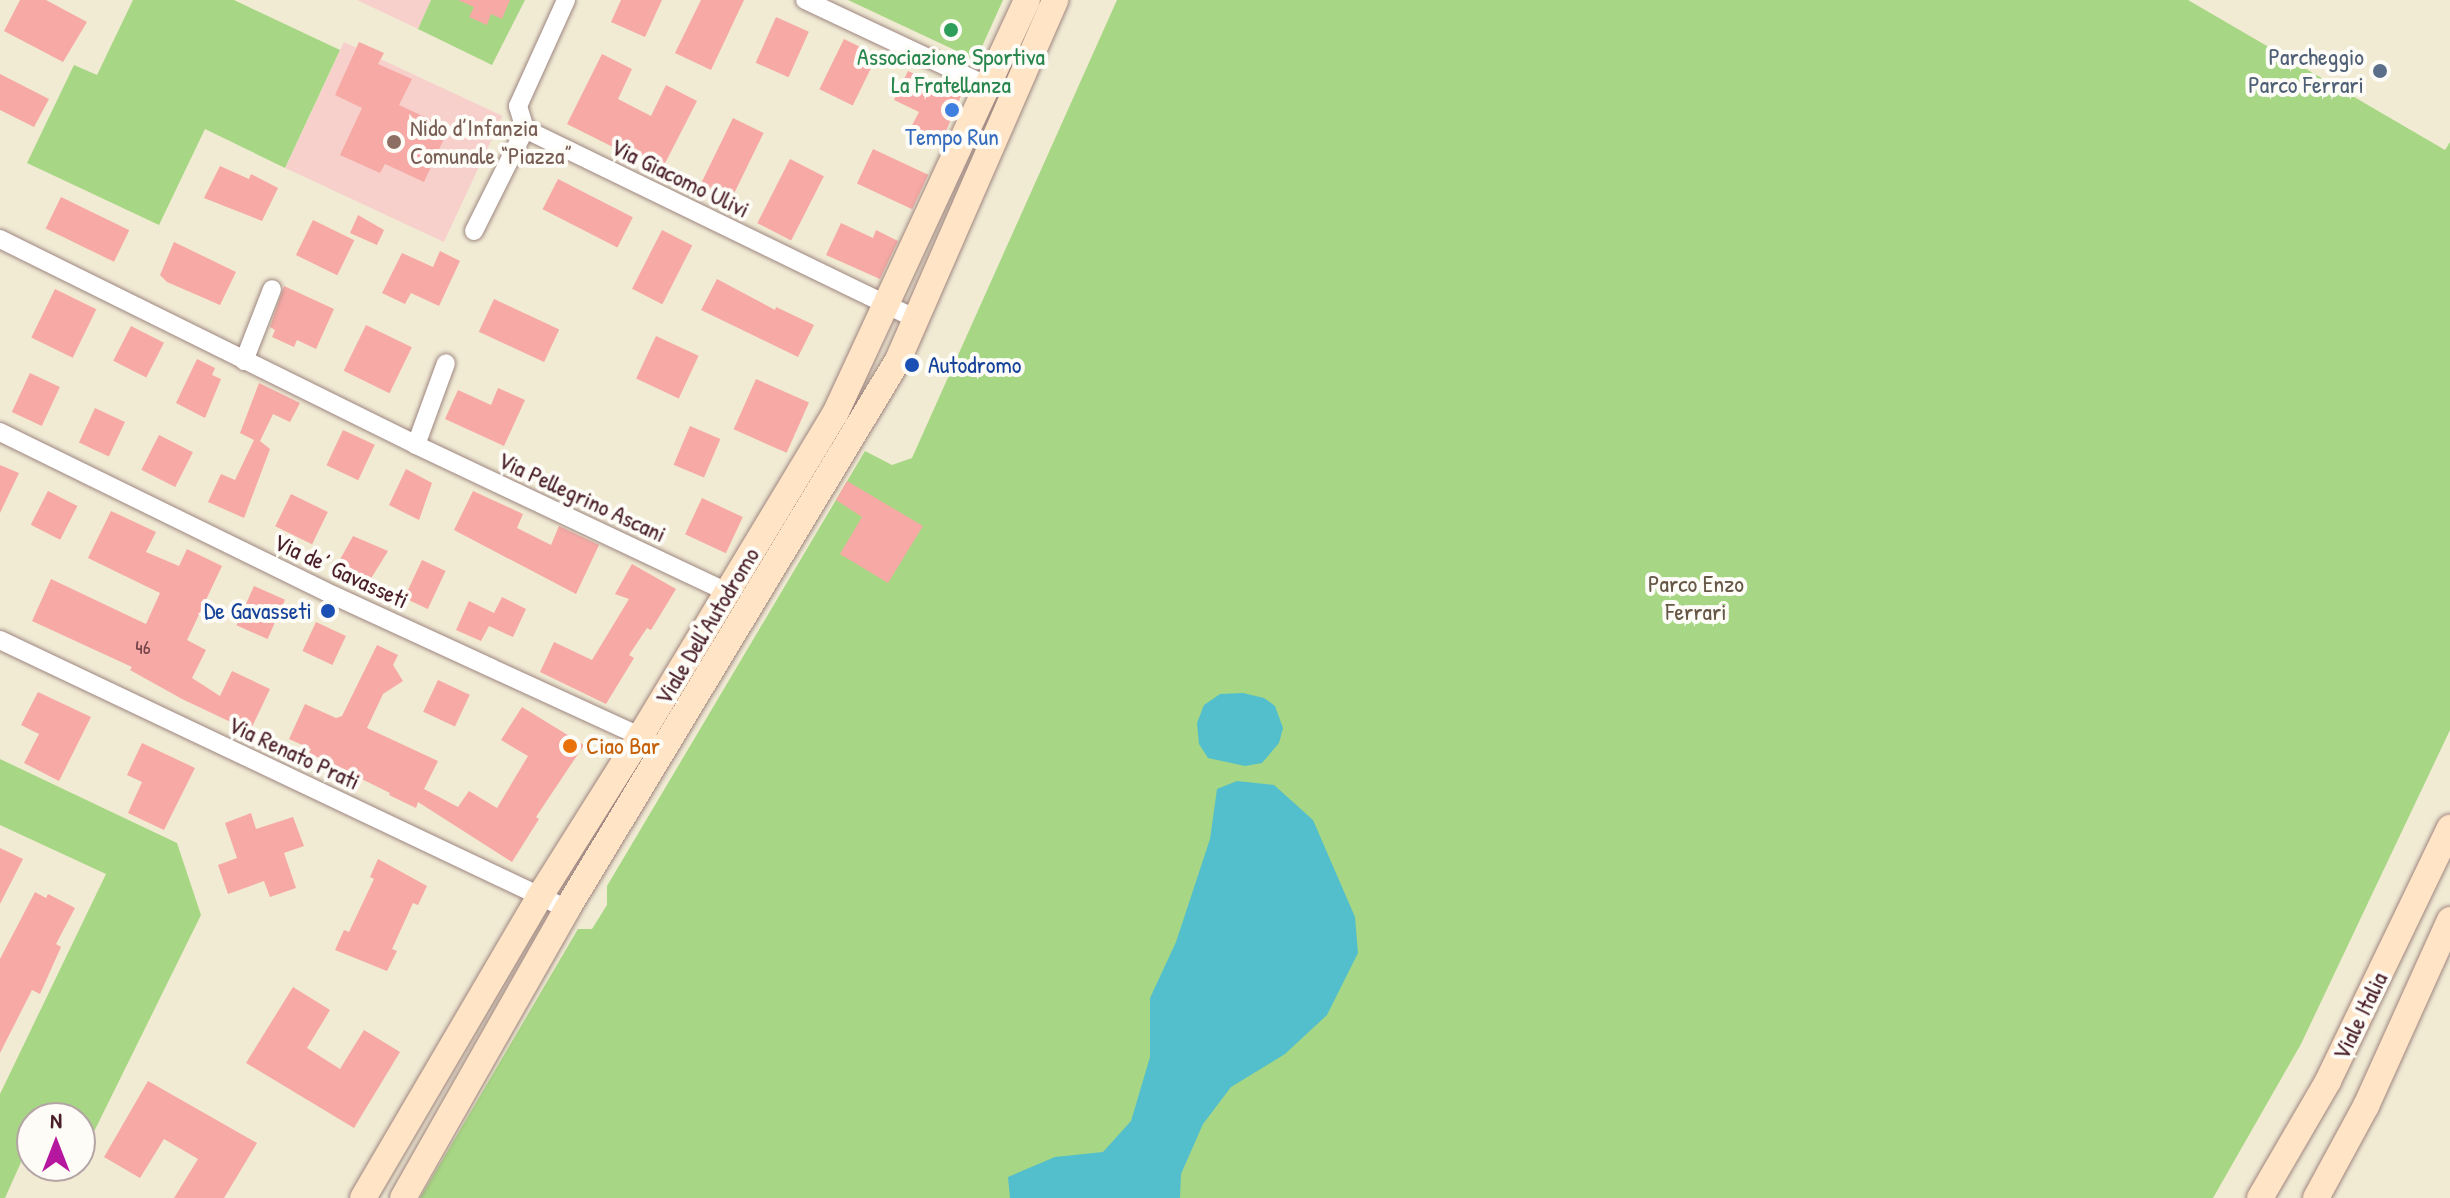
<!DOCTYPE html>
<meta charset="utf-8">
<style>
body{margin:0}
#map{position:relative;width:2450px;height:1198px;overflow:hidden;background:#f1ebd4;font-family:"Patrick Hand",sans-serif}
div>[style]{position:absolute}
.built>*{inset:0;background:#f7d0cc;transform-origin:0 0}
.green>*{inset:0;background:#a7d684}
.water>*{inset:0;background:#53bfcc}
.building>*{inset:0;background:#f6a9a5;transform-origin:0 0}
.roads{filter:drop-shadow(0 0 2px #9e8580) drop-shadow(0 0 2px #9e8580)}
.street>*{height:18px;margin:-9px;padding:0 9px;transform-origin:9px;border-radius:9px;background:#fff}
.secondary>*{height:26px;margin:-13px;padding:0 13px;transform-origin:13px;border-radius:13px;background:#ffe4c6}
.dots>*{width:22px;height:22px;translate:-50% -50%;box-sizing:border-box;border:4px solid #fdfcf7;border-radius:50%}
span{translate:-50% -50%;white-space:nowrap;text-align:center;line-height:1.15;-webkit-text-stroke:8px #fdfcf7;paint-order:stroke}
.number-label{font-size:20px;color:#75424a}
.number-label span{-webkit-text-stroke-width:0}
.leisure-label{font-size:24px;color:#27864d}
.service-label{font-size:24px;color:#4e5e75}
.right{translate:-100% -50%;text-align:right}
.education-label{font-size:24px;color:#785e54}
.left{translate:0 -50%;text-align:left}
.shop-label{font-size:24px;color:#366cbe}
.street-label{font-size:24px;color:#4a1f2b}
.transit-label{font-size:24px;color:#164399}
.park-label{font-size:24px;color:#665646}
.food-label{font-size:24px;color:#c56008}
.north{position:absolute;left:16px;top:1102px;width:80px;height:80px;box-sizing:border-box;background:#fdfcf7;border:2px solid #b5a4a5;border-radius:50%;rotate:0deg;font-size:22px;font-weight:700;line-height:32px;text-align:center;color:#4a1f2b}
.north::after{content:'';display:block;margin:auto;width:28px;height:36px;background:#b5179e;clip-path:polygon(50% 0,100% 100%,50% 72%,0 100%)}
</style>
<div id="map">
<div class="built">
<div style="clip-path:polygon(357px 0,431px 0,418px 29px)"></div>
<div style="left:344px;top:42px;width:175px;height:139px;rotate:25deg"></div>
</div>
<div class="green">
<div style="clip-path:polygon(133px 0,234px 0,340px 50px,285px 168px,205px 129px,159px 225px,27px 163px,74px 65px,97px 75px)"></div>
<div style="clip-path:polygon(431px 0,525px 0,492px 65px,418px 29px)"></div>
<div style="clip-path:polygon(848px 0,1003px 0,976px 60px)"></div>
<div style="clip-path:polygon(1117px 0,2188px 0,2445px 150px,2450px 142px,2450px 730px,2301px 1044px,2213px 1198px,420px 1198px,578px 929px,592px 929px,607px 905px,607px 886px,865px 451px,892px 465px,912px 458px)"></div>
<div style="clip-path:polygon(0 759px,177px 843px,201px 915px,80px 1160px,80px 1118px,32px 1118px,32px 1153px,26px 1151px,5px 1198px,0 1198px,0 1094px,106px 874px,0 825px)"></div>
</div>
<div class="water">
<div style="clip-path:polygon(1243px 693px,1264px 698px,1275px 706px,1283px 728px,1279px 743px,1262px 763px,1245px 766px,1208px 758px,1199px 744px,1197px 723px,1204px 705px,1220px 694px)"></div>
<div style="clip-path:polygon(1237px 781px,1274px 785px,1313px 820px,1355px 917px,1358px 953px,1327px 1015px,1285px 1054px,1231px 1087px,1203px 1124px,1181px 1174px,1180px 1198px,1010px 1198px,1008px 1177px,1055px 1157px,1103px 1152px,1131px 1121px,1150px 1057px,1150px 998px,1176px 942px,1210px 839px,1217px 789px)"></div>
</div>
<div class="building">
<div style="clip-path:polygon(20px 0,46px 0,87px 22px,63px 62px,4px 31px)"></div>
<div style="clip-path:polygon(458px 0,510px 0,502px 19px,491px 14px,487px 25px,469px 17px,474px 7px)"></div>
<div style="clip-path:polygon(621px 0,662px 0,645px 37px,611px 22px)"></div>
<div style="clip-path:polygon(701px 0,744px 0,711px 70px,675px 53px)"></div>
<div style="left:776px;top:17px;width:36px;height:50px;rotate:24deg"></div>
<div style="left:844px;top:39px;width:37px;height:56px;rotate:26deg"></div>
<div style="clip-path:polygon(359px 42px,384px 53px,378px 64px,412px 79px,399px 105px,449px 128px,424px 182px,385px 164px,380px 173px,340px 155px,362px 108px,335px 95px)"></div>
<div style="clip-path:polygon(602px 54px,632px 69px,618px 99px,651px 116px,666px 85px,697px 101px,661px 171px,567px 124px)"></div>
<div style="clip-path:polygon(908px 71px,961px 96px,940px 145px,909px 131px,919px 112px,894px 100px)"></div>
<div style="clip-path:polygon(0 74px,49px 99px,34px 127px,0 110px)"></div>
<div style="left:733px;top:118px;width:34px;height:83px;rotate:26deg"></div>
<div style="left:873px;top:149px;width:61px;height:38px;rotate:25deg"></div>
<div style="left:790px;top:159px;width:38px;height:72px;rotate:27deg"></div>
<div style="clip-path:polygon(220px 166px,249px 179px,251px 174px,278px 188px,262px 221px,204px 198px)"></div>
<div style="left:558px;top:179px;width:84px;height:34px;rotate:27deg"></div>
<div style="left:61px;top:197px;width:76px;height:35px;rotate:26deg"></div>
<div style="clip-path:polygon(358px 215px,384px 230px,377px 245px,350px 233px)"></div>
<div style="left:313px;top:220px;width:46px;height:39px;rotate:26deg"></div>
<div style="clip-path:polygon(841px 223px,873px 238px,876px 230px,898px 241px,880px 279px,826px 255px)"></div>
<div style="left:662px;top:230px;width:34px;height:66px;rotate:27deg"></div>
<div style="clip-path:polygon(174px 242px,236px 272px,220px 305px,167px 282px,160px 275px)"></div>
<div style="clip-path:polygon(440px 251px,460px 261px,439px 306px,411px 293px,405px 304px,382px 293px,402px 253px,433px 267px)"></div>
<div style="clip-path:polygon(717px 279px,775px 310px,776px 307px,814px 325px,798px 357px,701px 310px)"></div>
<div style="clip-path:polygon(284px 286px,334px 309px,316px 349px,297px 340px,294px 347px,272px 337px,275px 330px,270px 327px)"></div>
<div style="left:55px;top:289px;width:46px;height:54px;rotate:26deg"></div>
<div style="left:494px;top:299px;width:72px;height:36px;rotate:25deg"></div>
<div style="left:366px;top:325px;width:51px;height:51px;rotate:26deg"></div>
<div style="left:131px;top:326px;width:37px;height:39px;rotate:27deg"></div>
<div style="left:656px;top:336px;width:47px;height:47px;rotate:25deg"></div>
<div style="clip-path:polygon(197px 359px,215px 368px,212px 375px,221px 379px,205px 418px,176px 403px)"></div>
<div style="left:30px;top:373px;width:33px;height:43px;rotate:25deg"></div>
<div style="left:756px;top:379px;width:58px;height:55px;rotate:24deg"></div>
<div style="clip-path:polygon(259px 383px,300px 403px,290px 422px,273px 414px,260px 441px,270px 449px,244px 518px,208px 502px,221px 474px,235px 480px,254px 440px,240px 433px)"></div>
<div style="clip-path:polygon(498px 388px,525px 400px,504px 446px,445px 419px,458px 390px,491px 405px)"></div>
<div style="left:95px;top:408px;width:33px;height:38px;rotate:25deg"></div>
<div style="left:690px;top:426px;width:33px;height:42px;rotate:23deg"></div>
<div style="left:343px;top:430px;width:35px;height:39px;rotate:25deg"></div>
<div style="left:159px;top:435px;width:38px;height:39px;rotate:27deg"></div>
<div style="clip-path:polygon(0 465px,19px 473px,0 513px)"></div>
<div style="clip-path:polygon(406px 469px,432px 483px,419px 520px,389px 505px)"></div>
<div style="clip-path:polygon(847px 481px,923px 526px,888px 583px,840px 554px,862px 517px,836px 500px)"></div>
<div style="left:48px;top:491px;width:33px;height:38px;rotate:27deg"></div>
<div style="clip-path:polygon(473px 491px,523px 514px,517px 528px,551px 545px,559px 526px,599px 545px,576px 594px,454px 530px)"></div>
<div style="left:291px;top:494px;width:41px;height:36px;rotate:26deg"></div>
<div style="left:702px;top:498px;width:45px;height:40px;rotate:25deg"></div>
<div style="clip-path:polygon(111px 511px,156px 532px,146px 552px,179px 566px,187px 549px,222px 566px,187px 640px,206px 650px,192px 678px,220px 696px,232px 671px,270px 689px,252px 727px,237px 725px,182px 699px,130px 670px,132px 667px,32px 621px,51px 579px,146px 624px,160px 593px,88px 558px)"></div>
<div style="clip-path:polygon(353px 536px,388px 551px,370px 580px,337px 565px)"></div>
<div style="left:422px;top:560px;width:26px;height:42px;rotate:25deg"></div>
<div style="clip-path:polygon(632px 564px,676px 589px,651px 630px,647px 628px,629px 655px,634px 658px,606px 704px,540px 672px,554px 642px,592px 660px,629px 599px,615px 594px)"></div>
<div style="left:254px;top:586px;width:34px;height:43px;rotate:24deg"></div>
<div style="clip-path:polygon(502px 597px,526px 609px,513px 637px,489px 626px,481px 641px,456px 630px,469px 601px,494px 613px)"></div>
<div style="left:316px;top:622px;width:33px;height:32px;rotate:25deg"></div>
<div style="clip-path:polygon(377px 645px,398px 655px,393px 665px,403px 681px,383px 694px,367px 728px,438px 761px,424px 789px,458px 807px,469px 791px,497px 808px,528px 756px,501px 740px,522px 707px,584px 745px,536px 817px,539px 819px,512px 862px,418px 802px,416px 808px,389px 795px,390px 793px,309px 753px,311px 749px,289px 739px,305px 704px,336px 718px,342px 716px)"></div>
<div style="left:438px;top:680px;width:35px;height:35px;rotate:25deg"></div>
<div style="clip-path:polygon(38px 692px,91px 717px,59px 781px,24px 763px,39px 734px,21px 725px)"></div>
<div style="clip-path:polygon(142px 743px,195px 768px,164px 830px,128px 813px,142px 782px,127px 775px)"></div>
<div style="clip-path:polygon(251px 813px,256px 829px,293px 817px,304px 846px,284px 853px,296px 888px,270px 897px,264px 881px,228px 894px,218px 865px,237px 858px,225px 823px)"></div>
<div style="clip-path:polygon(0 848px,23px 859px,0 904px)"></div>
<div style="clip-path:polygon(378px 859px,427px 886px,418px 905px,413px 903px,392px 949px,397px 951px,387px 971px,335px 950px,344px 930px,349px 932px,374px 879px,370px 877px)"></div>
<div style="clip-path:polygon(35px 892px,46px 898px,48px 894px,75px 908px,56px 944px,61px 947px,40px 994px,32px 990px,0 1053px,0 959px)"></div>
<div style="clip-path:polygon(293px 987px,330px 1010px,307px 1048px,340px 1069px,364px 1030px,400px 1052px,354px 1128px,246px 1063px)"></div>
<div style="clip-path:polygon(148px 1081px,257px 1143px,224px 1198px,174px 1198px,198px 1159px,164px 1139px,140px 1178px,104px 1157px)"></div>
</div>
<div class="roads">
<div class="street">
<div style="left:805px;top:0;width:202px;rotate:25.2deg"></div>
<div style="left:525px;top:129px;width:24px;rotate:-107deg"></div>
<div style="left:518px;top:106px;width:116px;rotate:-65.6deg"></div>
<div style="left:474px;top:231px;width:114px;rotate:-63.4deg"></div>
<div style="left:525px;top:129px;width:437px;rotate:25.9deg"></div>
<div style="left:0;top:239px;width:464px;rotate:26.3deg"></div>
<div style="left:416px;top:445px;width:344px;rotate:25.3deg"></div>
<div style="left:244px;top:361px;width:77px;rotate:-68.7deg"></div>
<div style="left:0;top:432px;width:373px;rotate:26.1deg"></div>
<div style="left:335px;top:596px;width:345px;rotate:24.7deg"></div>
<div style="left:416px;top:445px;width:87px;rotate:-69.9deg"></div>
<div style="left:0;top:640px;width:628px;rotate:25.38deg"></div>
</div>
<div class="secondary">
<div style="left:363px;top:1198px;width:350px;rotate:-59.6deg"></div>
<div style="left:540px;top:896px;width:188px;rotate:-57.8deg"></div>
<div style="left:640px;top:737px;width:377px;rotate:-58.9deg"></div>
<div style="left:835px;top:414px;width:456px;rotate:-65.1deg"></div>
<div style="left:403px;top:1198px;width:332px;rotate:-60.4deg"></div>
<div style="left:567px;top:909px;width:641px;rotate:-58.91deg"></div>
<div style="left:898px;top:360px;width:393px;rotate:-66.4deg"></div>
<div style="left:2260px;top:1198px;width:135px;rotate:-59.8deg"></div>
<div style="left:2328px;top:1081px;width:281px;rotate:-64.3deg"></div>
<div style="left:2316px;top:1198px;width:105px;rotate:-61.5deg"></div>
<div style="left:2366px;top:1106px;width:204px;rotate:-65.7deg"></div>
</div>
</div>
<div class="dots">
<div style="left:951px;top:30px;background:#2e9e5b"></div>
<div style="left:2380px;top:71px;background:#5c6f8a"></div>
<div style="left:952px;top:110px;background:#3f7fe0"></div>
<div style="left:394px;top:142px;background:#8d6e63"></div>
<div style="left:912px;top:365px;background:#1a4fb4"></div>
<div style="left:328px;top:611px;background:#1a4fb4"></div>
<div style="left:570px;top:746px;background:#e8710a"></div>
</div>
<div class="number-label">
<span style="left:143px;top:646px">46</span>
</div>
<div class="leisure-label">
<span style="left:951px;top:71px">Associazione Sportiva<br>La Fratellanza</span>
</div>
<div class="service-label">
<span class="right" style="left:2364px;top:71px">Parcheggio<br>Parco Ferrari</span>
</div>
<div class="education-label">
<span class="left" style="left:410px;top:142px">Nido d’Infanzia<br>Comunale “Piazza”</span>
</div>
<div class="shop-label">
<span style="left:952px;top:137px">Tempo Run</span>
</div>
<div class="street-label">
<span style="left:680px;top:178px;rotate:26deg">Via Giacomo Ulivi</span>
<span style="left:582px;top:497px;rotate:25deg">Via Pellegrino Ascani</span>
<span style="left:341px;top:571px;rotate:25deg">Via de’ Gavasseti</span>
<span style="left:707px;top:626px;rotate:-59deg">Viale Dell'Autodromo</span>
<span style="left:294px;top:753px;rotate:25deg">Via Renato Prati</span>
<span style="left:2360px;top:1016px;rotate:-64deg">Viale Italia</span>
</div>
<div class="transit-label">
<span class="left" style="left:928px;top:365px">Autodromo</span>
<span class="right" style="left:312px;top:611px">De Gavasseti</span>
</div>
<div class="park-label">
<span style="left:1696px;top:598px">Parco Enzo<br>Ferrari</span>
</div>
<div class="food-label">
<span class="left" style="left:586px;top:746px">Ciao Bar</span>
</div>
<div class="north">N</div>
</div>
